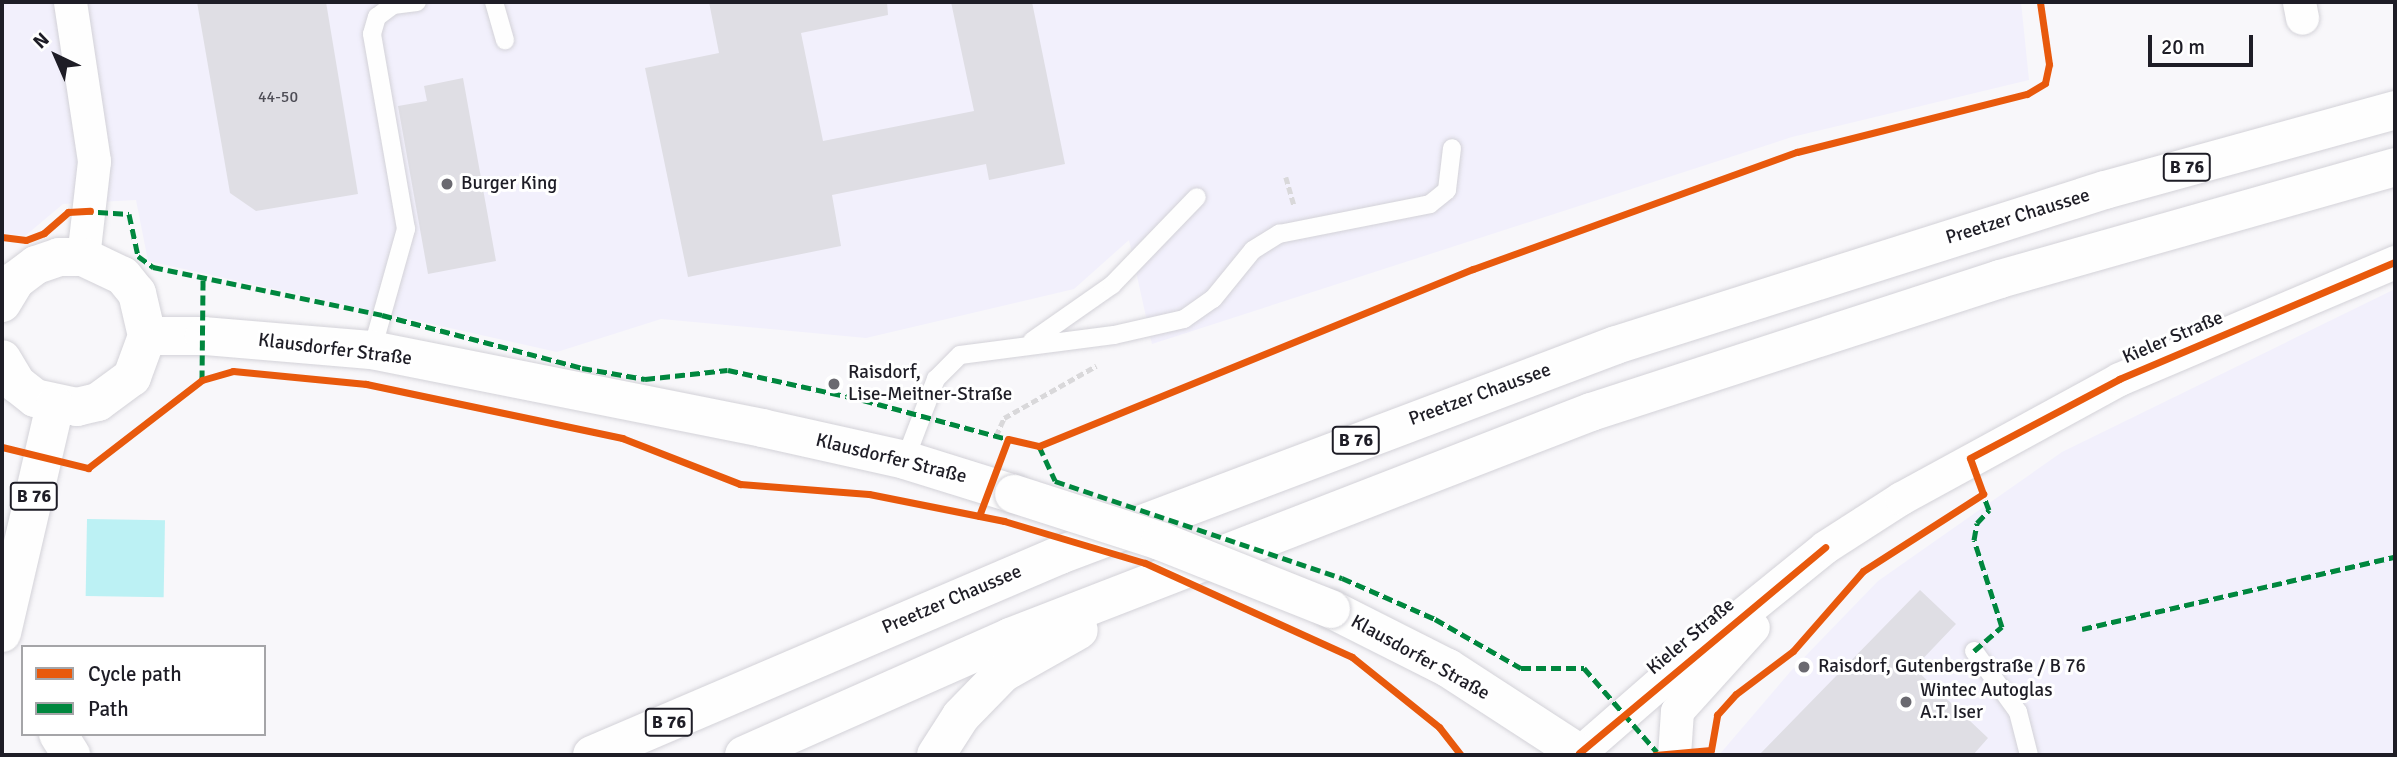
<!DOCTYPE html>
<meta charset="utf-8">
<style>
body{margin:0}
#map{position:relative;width:2397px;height:757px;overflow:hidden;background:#f8f7fa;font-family:Signika,sans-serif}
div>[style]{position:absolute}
.built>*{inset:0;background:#f2f0fc}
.water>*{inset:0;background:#bcf1f4;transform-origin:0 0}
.building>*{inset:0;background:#dfdee4}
.path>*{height:4.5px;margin-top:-2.25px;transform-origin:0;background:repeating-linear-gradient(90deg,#d9d8da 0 7px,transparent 0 10.5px)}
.roads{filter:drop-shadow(0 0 2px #d3d2d8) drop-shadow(0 0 2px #d3d2d8)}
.lane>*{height:18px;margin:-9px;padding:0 9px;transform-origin:9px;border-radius:9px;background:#fefefe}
.street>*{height:33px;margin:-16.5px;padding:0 16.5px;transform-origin:16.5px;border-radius:16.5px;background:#fefefe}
.secondary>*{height:38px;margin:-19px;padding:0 19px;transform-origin:19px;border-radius:19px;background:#fefefe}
.highway>*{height:38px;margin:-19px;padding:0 19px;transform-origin:19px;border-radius:19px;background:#fefefe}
.bridges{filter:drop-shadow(0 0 2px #d3d2d8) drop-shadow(0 0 2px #d3d2d8)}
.secondary-bridge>*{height:38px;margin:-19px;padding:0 19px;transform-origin:19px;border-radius:19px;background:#fefefe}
.quiet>*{height:5px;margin-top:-2.5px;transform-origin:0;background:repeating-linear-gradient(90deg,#00873e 0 10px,transparent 0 15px)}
.cycleway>*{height:7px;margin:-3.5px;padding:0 3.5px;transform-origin:3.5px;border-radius:3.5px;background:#e8590c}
.dots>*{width:19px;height:19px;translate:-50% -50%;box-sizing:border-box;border:4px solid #fff;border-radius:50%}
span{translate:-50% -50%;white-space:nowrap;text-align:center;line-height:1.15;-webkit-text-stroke:6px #fff;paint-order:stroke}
.number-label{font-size:16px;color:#4e4d56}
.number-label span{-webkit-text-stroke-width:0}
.shield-label span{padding:2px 5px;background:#fff;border:2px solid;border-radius:5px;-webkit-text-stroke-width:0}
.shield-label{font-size:18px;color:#1e1d26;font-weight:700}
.poi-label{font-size:19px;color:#1e1d26}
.left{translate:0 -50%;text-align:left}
.street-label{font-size:19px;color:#1e1d26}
.frame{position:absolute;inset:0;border:4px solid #1e1d26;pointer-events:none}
.legend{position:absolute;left:21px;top:645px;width:245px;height:91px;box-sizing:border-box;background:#fff;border:2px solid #a5a5a8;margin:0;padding:9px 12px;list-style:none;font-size:21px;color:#1e1d26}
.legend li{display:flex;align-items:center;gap:14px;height:35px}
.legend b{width:35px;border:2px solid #a5a5a8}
.north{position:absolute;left:21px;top:21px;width:70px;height:70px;-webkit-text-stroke:5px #fff;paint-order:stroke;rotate:316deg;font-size:19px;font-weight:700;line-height:28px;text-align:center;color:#1e1d26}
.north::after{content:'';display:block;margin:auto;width:24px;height:32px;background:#1e1d26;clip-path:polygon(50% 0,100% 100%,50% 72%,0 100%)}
.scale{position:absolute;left:2148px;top:35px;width:105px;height:32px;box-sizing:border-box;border:4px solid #1e1d26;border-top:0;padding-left:9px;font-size:21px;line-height:24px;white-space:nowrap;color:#1e1d26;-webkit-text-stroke:5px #fff;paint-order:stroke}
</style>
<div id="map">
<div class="built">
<div style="clip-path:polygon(2px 2px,2021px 2px,2029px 80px,1792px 137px,1152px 344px,1129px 240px,1074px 289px,866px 338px,661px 319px,557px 352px,148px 261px,136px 200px,63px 204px,25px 236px,2px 233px)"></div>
<div style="clip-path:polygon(2395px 289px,2395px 755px,1719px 755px,1790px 672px,1878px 581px,2062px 452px)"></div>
</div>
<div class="water">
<div style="left:87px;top:519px;width:78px;height:77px;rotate:1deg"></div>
</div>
<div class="building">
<div style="clip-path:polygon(197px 2px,326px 2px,358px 194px,256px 211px,230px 193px)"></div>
<div style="clip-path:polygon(709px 2px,887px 2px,888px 15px,801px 33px,823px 141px,974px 111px,951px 2px,1032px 2px,1065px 164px,989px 180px,986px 164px,832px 195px,841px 246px,688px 277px,645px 68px,719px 53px)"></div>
<div style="clip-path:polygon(463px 78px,496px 261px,428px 274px,398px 106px,427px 101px,424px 86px)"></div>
<div style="clip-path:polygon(1920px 590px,1956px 624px,1914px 668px,1988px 738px,1973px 755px,1759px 755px)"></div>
</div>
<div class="path">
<div style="left:1286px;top:177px;width:29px;rotate:74deg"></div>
<div style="left:996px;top:436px;width:20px;rotate:-66deg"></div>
<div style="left:1004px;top:418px;width:106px;rotate:-29.5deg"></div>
</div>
<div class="roads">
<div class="lane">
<div style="left:494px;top:2px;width:40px;rotate:74deg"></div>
<div style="left:1032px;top:341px;width:98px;rotate:-35deg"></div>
<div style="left:1112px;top:285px;width:122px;rotate:-46deg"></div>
<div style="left:372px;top:350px;width:126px;rotate:-74.3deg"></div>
<div style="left:406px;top:229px;width:198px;rotate:-99.9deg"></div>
<div style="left:372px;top:34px;width:18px;rotate:-74deg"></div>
<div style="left:377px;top:17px;width:20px;rotate:-37deg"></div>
<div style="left:393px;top:5px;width:24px;rotate:-7deg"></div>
<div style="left:905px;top:460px;width:87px;rotate:-69.1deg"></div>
<div style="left:936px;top:379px;width:34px;rotate:-45deg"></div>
<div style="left:960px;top:355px;width:155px;rotate:-7.4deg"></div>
<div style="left:1114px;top:335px;width:72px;rotate:-12.9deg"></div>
<div style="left:1184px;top:319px;width:35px;rotate:-35deg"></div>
<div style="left:1213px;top:299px;width:63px;rotate:-50.8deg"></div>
<div style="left:1253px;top:250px;width:31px;rotate:-32deg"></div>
<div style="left:1279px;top:234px;width:154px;rotate:-11.2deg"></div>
<div style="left:1430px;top:204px;width:22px;rotate:-39deg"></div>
<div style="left:1447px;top:190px;width:42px;rotate:-83.2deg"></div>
<div style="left:1974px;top:651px;width:75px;rotate:54.2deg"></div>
<div style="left:2018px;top:712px;width:44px;rotate:75.7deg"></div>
</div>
<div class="street">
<div style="left:70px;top:2px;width:161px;rotate:81.4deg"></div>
<div style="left:94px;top:161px;width:97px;rotate:96.5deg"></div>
<div style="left:2299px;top:2px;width:16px;rotate:79deg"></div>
<div style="left:1582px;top:755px;width:4px;rotate:-146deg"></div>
<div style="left:1579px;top:753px;width:145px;rotate:-41.1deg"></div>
<div style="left:1688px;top:658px;width:176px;rotate:-39deg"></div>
<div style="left:1825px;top:547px;width:90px;rotate:-32.8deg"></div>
<div style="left:1901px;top:498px;width:248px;rotate:-28.6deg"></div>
<div style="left:2119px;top:379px;width:300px;rotate:-23deg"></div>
<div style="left:1674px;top:755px;width:44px;rotate:-86.1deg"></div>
<div style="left:1677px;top:711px;width:113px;rotate:-47.9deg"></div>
</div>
<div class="secondary">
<div style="left:2px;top:303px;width:27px;rotate:-59deg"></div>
<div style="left:16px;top:280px;width:25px;rotate:-37deg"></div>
<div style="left:36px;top:265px;width:24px;rotate:-19deg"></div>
<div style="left:59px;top:257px;width:24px"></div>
<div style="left:83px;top:257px;width:44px;rotate:25.4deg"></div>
<div style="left:123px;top:276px;width:22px;rotate:51deg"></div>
<div style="left:137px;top:293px;width:44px;rotate:76.9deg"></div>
<div style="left:147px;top:336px;width:44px;rotate:110.1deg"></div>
<div style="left:132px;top:377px;width:42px;rotate:143.7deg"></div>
<div style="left:98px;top:402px;width:22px;rotate:167deg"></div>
<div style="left:77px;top:407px;width:43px;rotate:-167.9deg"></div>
<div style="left:35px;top:398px;width:23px;rotate:-142deg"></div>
<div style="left:17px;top:384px;width:29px;rotate:-121deg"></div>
<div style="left:147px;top:336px;width:57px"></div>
<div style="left:204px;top:336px;width:169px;rotate:4.8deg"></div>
<div style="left:372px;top:350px;width:398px;rotate:11.3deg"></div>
<div style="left:762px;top:428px;width:147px;rotate:12.6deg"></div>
<div style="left:905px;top:460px;width:114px;rotate:17.3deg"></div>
<div style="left:1331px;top:609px;width:131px;rotate:26.8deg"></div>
<div style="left:1448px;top:668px;width:156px;rotate:33deg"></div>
</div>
<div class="highway">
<div style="left:2px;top:633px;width:234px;rotate:-76.9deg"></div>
<div style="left:58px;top:734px;width:25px;rotate:58deg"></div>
<div style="left:592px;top:755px;width:509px;rotate:-23.14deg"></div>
<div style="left:1060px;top:555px;width:594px;rotate:-20.69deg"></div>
<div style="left:1616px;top:345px;width:513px;rotate:-17.59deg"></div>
<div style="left:2105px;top:190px;width:301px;rotate:-15.4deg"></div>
<div style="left:744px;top:755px;width:291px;rotate:-23.9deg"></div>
<div style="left:1010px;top:637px;width:623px;rotate:-21.17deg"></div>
<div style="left:1591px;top:412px;width:430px;rotate:-18deg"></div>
<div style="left:2000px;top:279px;width:411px;rotate:-15.8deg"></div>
<div style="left:936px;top:755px;width:46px;rotate:-57.3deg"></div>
<div style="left:961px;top:716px;width:60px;rotate:-45.7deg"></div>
<div style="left:1003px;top:673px;width:87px;rotate:-29.5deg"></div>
<div style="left:1576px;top:755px;width:4px;rotate:-34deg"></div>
</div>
</div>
<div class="bridges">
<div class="secondary-bridge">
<div style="left:1014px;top:494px;width:153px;rotate:17.8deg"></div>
<div style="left:1160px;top:541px;width:184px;rotate:21.7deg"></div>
</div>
</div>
<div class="quiet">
<div style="left:83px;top:211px;width:46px;rotate:3.7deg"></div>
<div style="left:129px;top:214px;width:43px;rotate:77.9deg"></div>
<div style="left:138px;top:256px;width:19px;rotate:36deg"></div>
<div style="left:153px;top:267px;width:234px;rotate:11.8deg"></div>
<div style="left:382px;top:315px;width:207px;rotate:14.8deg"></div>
<div style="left:582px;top:368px;width:64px;rotate:9.9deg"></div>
<div style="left:645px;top:379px;width:83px;rotate:-6.2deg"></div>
<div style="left:728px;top:370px;width:138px;rotate:12.5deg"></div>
<div style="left:863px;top:400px;width:150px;rotate:15.1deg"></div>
<div style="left:202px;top:380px;width:101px;rotate:-89.4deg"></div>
<div style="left:1039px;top:446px;width:38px;rotate:65deg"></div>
<div style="left:1055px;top:481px;width:303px;rotate:18.7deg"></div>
<div style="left:1342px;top:578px;width:102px;rotate:23.8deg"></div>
<div style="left:1435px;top:619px;width:99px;rotate:29.7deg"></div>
<div style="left:1521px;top:668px;width:63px"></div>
<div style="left:1584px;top:668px;width:111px;rotate:49deg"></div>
<div style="left:2082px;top:629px;width:321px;rotate:-13deg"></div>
<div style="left:1974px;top:651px;width:37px;rotate:-41deg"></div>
<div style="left:2002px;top:627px;width:91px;rotate:-107.8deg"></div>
<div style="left:1974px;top:540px;width:17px;rotate:-80deg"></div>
<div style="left:1977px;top:523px;width:18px;rotate:-47deg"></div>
<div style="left:1989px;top:510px;width:17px;rotate:-111deg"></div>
</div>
<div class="cycleway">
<div style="left:2px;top:237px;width:24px;rotate:7deg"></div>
<div style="left:26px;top:240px;width:19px;rotate:-21deg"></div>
<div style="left:44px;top:233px;width:32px;rotate:-41deg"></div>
<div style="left:68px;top:212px;width:22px;rotate:-3deg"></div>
<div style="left:2px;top:447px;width:89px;rotate:13.7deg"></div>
<div style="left:88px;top:468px;width:144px;rotate:-37.7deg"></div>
<div style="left:202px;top:380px;width:32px;rotate:-16deg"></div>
<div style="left:233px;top:371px;width:134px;rotate:5.6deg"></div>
<div style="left:366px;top:384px;width:262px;rotate:11.9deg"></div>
<div style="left:622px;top:438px;width:127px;rotate:21.3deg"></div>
<div style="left:740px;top:484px;width:129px;rotate:4.4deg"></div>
<div style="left:869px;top:494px;width:138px;rotate:11.3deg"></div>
<div style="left:1004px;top:521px;width:147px;rotate:16.6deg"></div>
<div style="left:1145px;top:563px;width:227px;rotate:24.4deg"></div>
<div style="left:1352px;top:657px;width:112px;rotate:38.8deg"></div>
<div style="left:1439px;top:727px;width:36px;rotate:52deg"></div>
<div style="left:979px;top:516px;width:82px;rotate:-69.4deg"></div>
<div style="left:1008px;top:439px;width:32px;rotate:13deg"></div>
<div style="left:1039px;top:446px;width:469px;rotate:-22.2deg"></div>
<div style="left:1473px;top:269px;width:344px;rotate:-19.9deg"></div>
<div style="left:1797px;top:152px;width:237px;rotate:-14.2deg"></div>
<div style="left:2027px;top:94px;width:21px;rotate:-31deg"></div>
<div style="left:2045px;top:83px;width:19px;rotate:-78deg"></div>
<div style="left:2049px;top:64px;width:63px;rotate:-98.3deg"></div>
<div style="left:1579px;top:753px;width:321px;rotate:-39.9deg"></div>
<div style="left:1655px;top:755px;width:56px;rotate:-5.1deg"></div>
<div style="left:1711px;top:750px;width:36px;rotate:-80deg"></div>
<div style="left:1717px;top:715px;width:28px;rotate:-48deg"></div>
<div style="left:1736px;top:694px;width:71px;rotate:-37deg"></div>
<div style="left:1793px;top:651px;width:106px;rotate:-48.8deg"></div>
<div style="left:1863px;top:571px;width:143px;rotate:-32.7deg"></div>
<div style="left:1983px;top:494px;width:38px;rotate:-110deg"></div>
<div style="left:1970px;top:458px;width:169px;rotate:-27.9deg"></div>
<div style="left:2119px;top:379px;width:300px;rotate:-23deg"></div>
</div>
<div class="dots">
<div style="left:447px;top:184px;background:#6a6970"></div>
<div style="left:834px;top:384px;background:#6a6970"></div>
<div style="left:1804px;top:667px;background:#6a6970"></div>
<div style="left:1906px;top:702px;background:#6a6970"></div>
</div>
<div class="number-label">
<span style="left:278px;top:97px">44-50</span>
</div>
<div class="shield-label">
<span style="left:2187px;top:167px">B 76</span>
<span style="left:1356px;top:440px">B 76</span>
<span style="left:34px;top:496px">B 76</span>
<span style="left:669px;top:722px">B 76</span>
</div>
<div class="poi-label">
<span class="left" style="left:461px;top:184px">Burger King</span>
<span class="left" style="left:848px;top:384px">Raisdorf,<br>Lise-Meitner-Straße</span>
<span class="left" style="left:1818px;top:667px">Raisdorf, Gutenbergstraße / B 76</span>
<span class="left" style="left:1920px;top:702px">Wintec Autoglas<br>A.T. Iser</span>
</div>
<div class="street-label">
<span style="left:2018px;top:217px;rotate:-17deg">Preetzer Chaussee</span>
<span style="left:2173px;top:338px;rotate:-23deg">Kieler Straße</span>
<span style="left:335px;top:350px;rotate:7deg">Klausdorfer Straße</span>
<span style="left:1480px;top:395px;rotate:-20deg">Preetzer Chaussee</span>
<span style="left:891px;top:459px;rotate:14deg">Klausdorfer Straße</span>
<span style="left:952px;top:600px;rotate:-23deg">Preetzer Chaussee</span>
<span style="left:1691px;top:637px;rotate:-40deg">Kieler Straße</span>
<span style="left:1420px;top:658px;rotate:29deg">Klausdorfer Straße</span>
</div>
<div class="frame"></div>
<ul class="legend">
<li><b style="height:9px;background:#e8590c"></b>Cycle path</li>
<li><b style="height:9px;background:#00873e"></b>Path</li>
</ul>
<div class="north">N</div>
<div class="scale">20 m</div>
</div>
